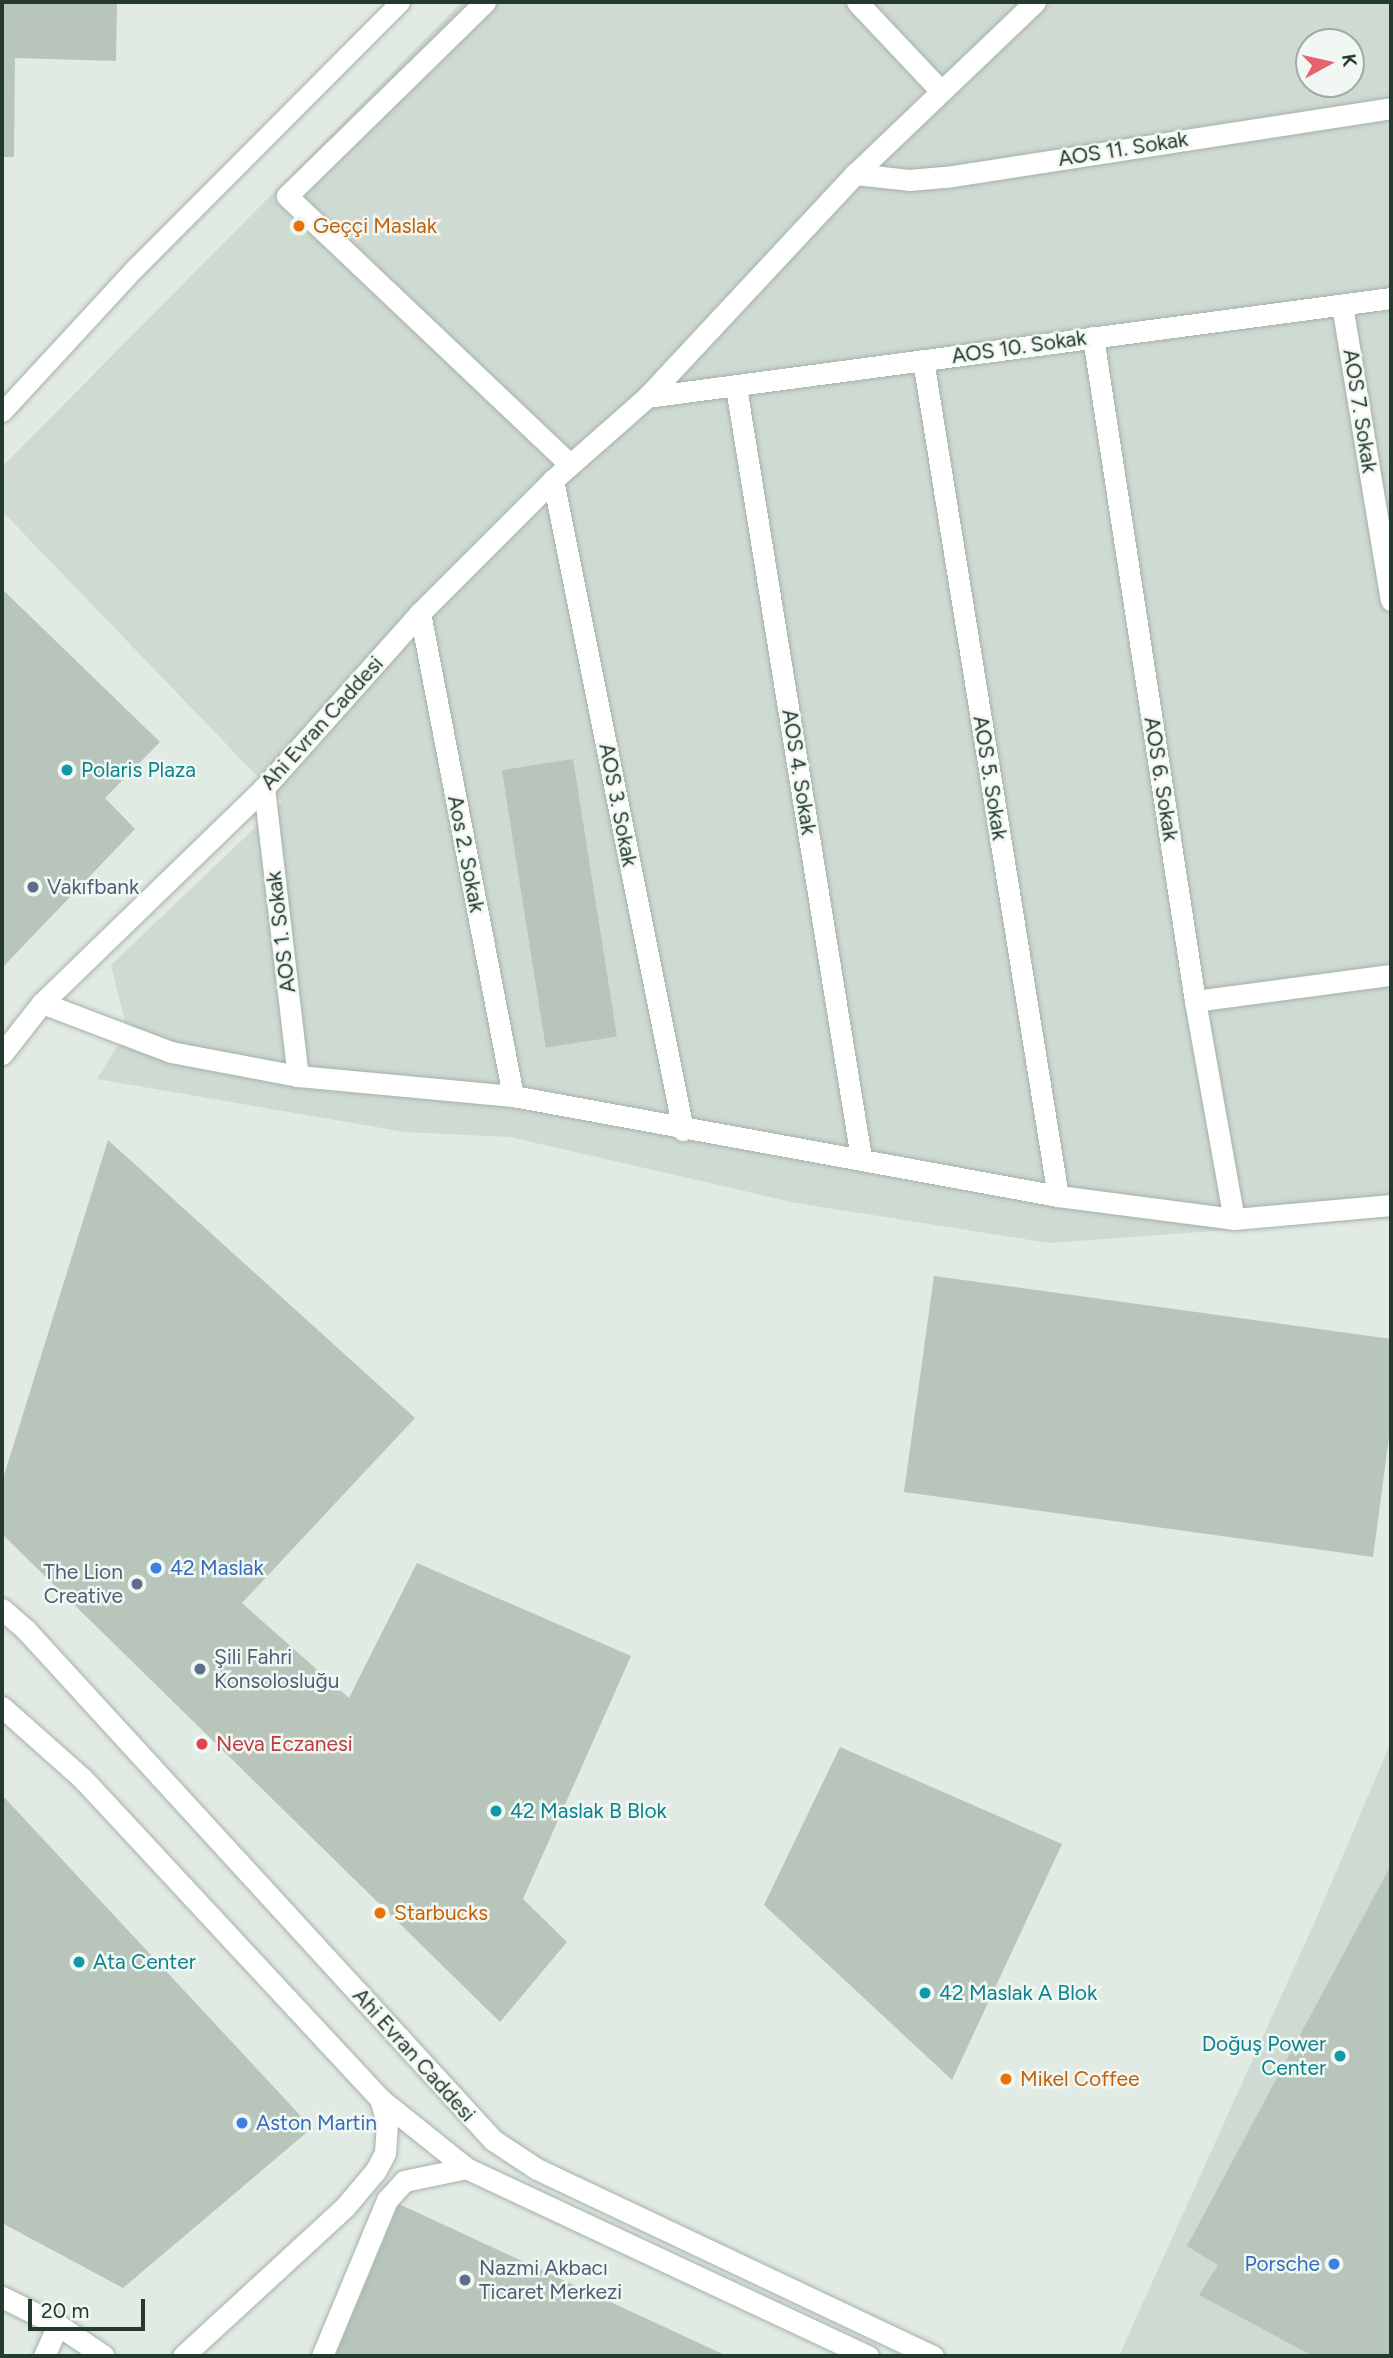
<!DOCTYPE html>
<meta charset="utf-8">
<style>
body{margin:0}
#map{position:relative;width:1393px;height:2358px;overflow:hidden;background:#e1eae3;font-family:Figtree,sans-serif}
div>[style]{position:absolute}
.built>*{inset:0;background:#cfdad2}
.building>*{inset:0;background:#b7c5bb;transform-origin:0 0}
.roads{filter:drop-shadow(0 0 2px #a4b2a8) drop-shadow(0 0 2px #a4b2a8)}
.service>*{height:19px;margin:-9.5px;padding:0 9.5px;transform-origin:9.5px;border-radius:9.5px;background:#fff}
.minor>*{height:21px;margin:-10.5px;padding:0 10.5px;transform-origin:10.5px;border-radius:10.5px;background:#fff}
.dots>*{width:19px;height:19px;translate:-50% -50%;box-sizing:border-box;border:4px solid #f1f7f2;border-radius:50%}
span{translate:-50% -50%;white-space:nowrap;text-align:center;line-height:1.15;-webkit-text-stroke:5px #f1f7f2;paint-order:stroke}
.street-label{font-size:21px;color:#233a2c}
.food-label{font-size:21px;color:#c56008}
.left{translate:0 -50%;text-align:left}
.culture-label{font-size:21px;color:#0d838f}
.right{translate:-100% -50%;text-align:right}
.service-label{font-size:21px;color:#4e5e75}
.shop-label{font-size:21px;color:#366cbe}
.health-label{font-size:21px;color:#be3a42}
.frame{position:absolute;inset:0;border:4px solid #233a2c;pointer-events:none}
.north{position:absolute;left:1295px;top:28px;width:70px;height:70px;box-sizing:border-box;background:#f1f7f2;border:2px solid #9faba3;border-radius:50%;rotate:82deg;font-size:19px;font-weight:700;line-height:28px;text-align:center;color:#233a2c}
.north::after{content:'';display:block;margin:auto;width:24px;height:32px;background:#e7636c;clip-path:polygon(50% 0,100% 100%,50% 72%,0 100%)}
.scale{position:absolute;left:28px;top:2299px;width:117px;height:32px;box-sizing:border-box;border:4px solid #233a2c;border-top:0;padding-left:9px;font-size:21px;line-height:24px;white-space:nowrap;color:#233a2c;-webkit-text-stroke:5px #f1f7f2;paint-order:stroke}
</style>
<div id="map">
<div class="built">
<div style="clip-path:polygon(evenodd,462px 2px,1391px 2px,1391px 1218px,1049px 1243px,796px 1203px,510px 1137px,405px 1132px,97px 1079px,127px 1030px,111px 965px,282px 802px,2px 511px,2px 467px,462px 2px,1309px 42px,1351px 42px,1351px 84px,1309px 84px,1309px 42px)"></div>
<div style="clip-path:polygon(1391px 1742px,1391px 2356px,1119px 2356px,1316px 1919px)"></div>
</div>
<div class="building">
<div style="clip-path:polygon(2px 2px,117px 2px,116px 61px,15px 58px,14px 157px,2px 157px)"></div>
<div style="clip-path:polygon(2px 589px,160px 742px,105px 798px,135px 829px,2px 968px)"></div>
<div style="left:573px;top:759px;width:281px;height:72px;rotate:81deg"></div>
<div style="clip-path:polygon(108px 1140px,415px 1418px,242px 1603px,349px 1698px,417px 1563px,631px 1656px,523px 1899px,567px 1942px,500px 2022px,2px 1534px,2px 1482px)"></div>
<div style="clip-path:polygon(934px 1276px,1391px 1339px,1391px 1422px,1373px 1557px,904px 1492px)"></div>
<div style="clip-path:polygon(840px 1747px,1062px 1844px,952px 2080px,764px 1905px)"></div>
<div style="clip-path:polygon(2px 1795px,312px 2128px,123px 2288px,2px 2223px)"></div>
<div style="clip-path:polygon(1391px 1865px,1391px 2356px,1313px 2356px,1199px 2295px,1218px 2265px,1187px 2246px)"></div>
<div style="clip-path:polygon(399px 2204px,727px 2356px,335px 2356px)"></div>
</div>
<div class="roads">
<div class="service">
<div style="left:2px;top:412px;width:197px;rotate:-47.3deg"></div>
<div style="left:136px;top:267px;width:374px;rotate:-45.1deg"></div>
</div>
<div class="minor">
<div style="left:485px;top:2px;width:277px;rotate:135.6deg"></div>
<div style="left:287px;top:196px;width:390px;rotate:43.5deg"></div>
<div style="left:857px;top:2px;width:121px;rotate:46.7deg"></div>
<div style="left:855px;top:174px;width:54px;rotate:6.3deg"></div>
<div style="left:909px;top:180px;width:37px;rotate:-5deg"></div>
<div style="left:946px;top:177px;width:450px;rotate:-8.8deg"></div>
<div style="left:1342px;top:305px;width:299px;rotate:80.6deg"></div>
<div style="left:1093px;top:337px;width:672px;rotate:81.27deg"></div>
<div style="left:1195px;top:1001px;width:221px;rotate:79.9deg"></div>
<div style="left:923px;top:360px;width:847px;rotate:80.83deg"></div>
<div style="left:736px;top:387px;width:781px;rotate:80.79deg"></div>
<div style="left:647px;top:397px;width:751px;rotate:-7.58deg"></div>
<div style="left:553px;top:480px;width:663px;rotate:78.69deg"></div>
<div style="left:420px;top:613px;width:492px;rotate:79.1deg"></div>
<div style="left:264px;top:788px;width:290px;rotate:83.3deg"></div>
<div style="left:1195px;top:1001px;width:198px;rotate:-7.6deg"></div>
<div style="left:42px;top:1003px;width:138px;rotate:20.8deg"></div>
<div style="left:171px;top:1052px;width:129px;rotate:10.7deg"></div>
<div style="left:298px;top:1076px;width:216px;rotate:5.3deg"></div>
<div style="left:513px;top:1096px;width:554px;rotate:10.4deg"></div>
<div style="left:1058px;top:1196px;width:177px;rotate:7.4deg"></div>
<div style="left:1234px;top:1219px;width:158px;rotate:-5.1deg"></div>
<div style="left:2px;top:1054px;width:65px;rotate:-51.9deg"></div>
<div style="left:42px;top:1003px;width:309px;rotate:-44.1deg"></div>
<div style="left:264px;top:788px;width:234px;rotate:-48.3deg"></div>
<div style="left:420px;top:613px;width:188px;rotate:-45deg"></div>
<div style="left:553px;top:480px;width:125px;rotate:-41.4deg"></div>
<div style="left:647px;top:397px;width:305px;rotate:-47deg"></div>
<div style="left:855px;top:174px;width:249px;rotate:-43.7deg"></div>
<div style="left:2px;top:1609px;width:32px;rotate:41deg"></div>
<div style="left:26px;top:1630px;width:692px;rotate:47.52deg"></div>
<div style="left:493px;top:2140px;width:53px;rotate:33.4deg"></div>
<div style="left:537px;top:2169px;width:438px;rotate:25.3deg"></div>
<div style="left:2px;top:1707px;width:107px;rotate:41.6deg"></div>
<div style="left:82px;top:1778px;width:438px;rotate:47.1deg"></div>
<div style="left:380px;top:2099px;width:110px;rotate:38.7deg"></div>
<div style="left:466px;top:2168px;width:444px;rotate:25.1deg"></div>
<div style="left:2px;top:2297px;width:63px;rotate:26.6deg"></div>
<div style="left:58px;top:2325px;width:55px;rotate:34deg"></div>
<div style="left:44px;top:2356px;width:34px;rotate:-66deg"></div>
<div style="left:183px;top:2356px;width:220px;rotate:-42.6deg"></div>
<div style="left:345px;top:2207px;width:48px;rotate:-50deg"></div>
<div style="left:376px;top:2170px;width:19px;rotate:-62deg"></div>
<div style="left:385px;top:2153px;width:30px;rotate:-86deg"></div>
<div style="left:387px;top:2123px;width:25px;rotate:-106deg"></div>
<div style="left:322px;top:2356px;width:169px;rotate:-67.4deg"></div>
<div style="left:387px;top:2200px;width:25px;rotate:-48deg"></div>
<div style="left:404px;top:2181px;width:63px;rotate:-11.8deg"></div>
</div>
</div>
<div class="dots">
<div style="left:299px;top:226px;background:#e8710a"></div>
<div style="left:67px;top:770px;background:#0f9aa8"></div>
<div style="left:33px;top:887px;background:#5c6f8a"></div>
<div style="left:156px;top:1568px;background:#3f7fe0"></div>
<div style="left:137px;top:1584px;background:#5c6f8a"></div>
<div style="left:200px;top:1669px;background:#5c6f8a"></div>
<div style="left:202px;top:1744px;background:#e0444e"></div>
<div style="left:496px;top:1811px;background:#0f9aa8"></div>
<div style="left:380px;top:1913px;background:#e8710a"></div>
<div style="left:79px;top:1962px;background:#0f9aa8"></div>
<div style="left:925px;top:1993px;background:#0f9aa8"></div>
<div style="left:1340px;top:2056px;background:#0f9aa8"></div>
<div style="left:1006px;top:2079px;background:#e8710a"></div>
<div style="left:242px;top:2123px;background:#3f7fe0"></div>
<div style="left:1334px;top:2264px;background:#3f7fe0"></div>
<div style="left:465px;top:2280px;background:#5c6f8a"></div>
</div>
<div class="street-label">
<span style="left:1123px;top:149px;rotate:-9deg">AOS 11. Sokak</span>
<span style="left:1019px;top:347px;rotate:-8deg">AOS 10. Sokak</span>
<span style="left:1360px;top:411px;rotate:81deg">AOS 7. Sokak</span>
<span style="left:322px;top:723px;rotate:-48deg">Ahi Evran Caddesi</span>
<span style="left:799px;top:772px;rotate:81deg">AOS 4. Sokak</span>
<span style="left:990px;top:778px;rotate:81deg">AOS 5. Sokak</span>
<span style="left:1161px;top:779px;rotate:81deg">AOS 6. Sokak</span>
<span style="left:618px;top:805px;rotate:79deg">AOS 3. Sokak</span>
<span style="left:466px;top:854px;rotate:79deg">Aos 2. Sokak</span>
<span style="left:281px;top:932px;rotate:-97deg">AOS 1. Sokak</span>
<span style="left:414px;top:2055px;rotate:48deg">Ahi Evran Caddesi</span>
</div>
<div class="food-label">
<span class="left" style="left:313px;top:226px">Geççi Maslak</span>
<span class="left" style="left:394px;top:1913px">Starbucks</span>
<span class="left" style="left:1020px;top:2079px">Mikel Coffee</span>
</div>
<div class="culture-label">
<span class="left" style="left:81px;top:770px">Polaris Plaza</span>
<span class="left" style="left:510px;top:1811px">42 Maslak B Blok</span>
<span class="left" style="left:93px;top:1962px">Ata Center</span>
<span class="left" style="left:939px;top:1993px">42 Maslak A Blok</span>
<span class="right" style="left:1326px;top:2056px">Doğuş Power<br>Center</span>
</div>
<div class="service-label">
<span class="left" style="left:47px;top:887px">Vakıfbank</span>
<span class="right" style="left:123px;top:1584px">The Lion<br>Creative</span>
<span class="left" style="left:214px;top:1669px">Şili Fahri<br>Konsolosluğu</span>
<span class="left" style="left:479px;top:2280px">Nazmi Akbacı<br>Ticaret Merkezi</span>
</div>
<div class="shop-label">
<span class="left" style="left:170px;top:1568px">42 Maslak</span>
<span class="left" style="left:256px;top:2123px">Aston Martin</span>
<span class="right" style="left:1320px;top:2264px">Porsche</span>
</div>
<div class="health-label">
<span class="left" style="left:216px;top:1744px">Neva Eczanesi</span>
</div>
<div class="frame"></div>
<div class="north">K</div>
<div class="scale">20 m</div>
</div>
